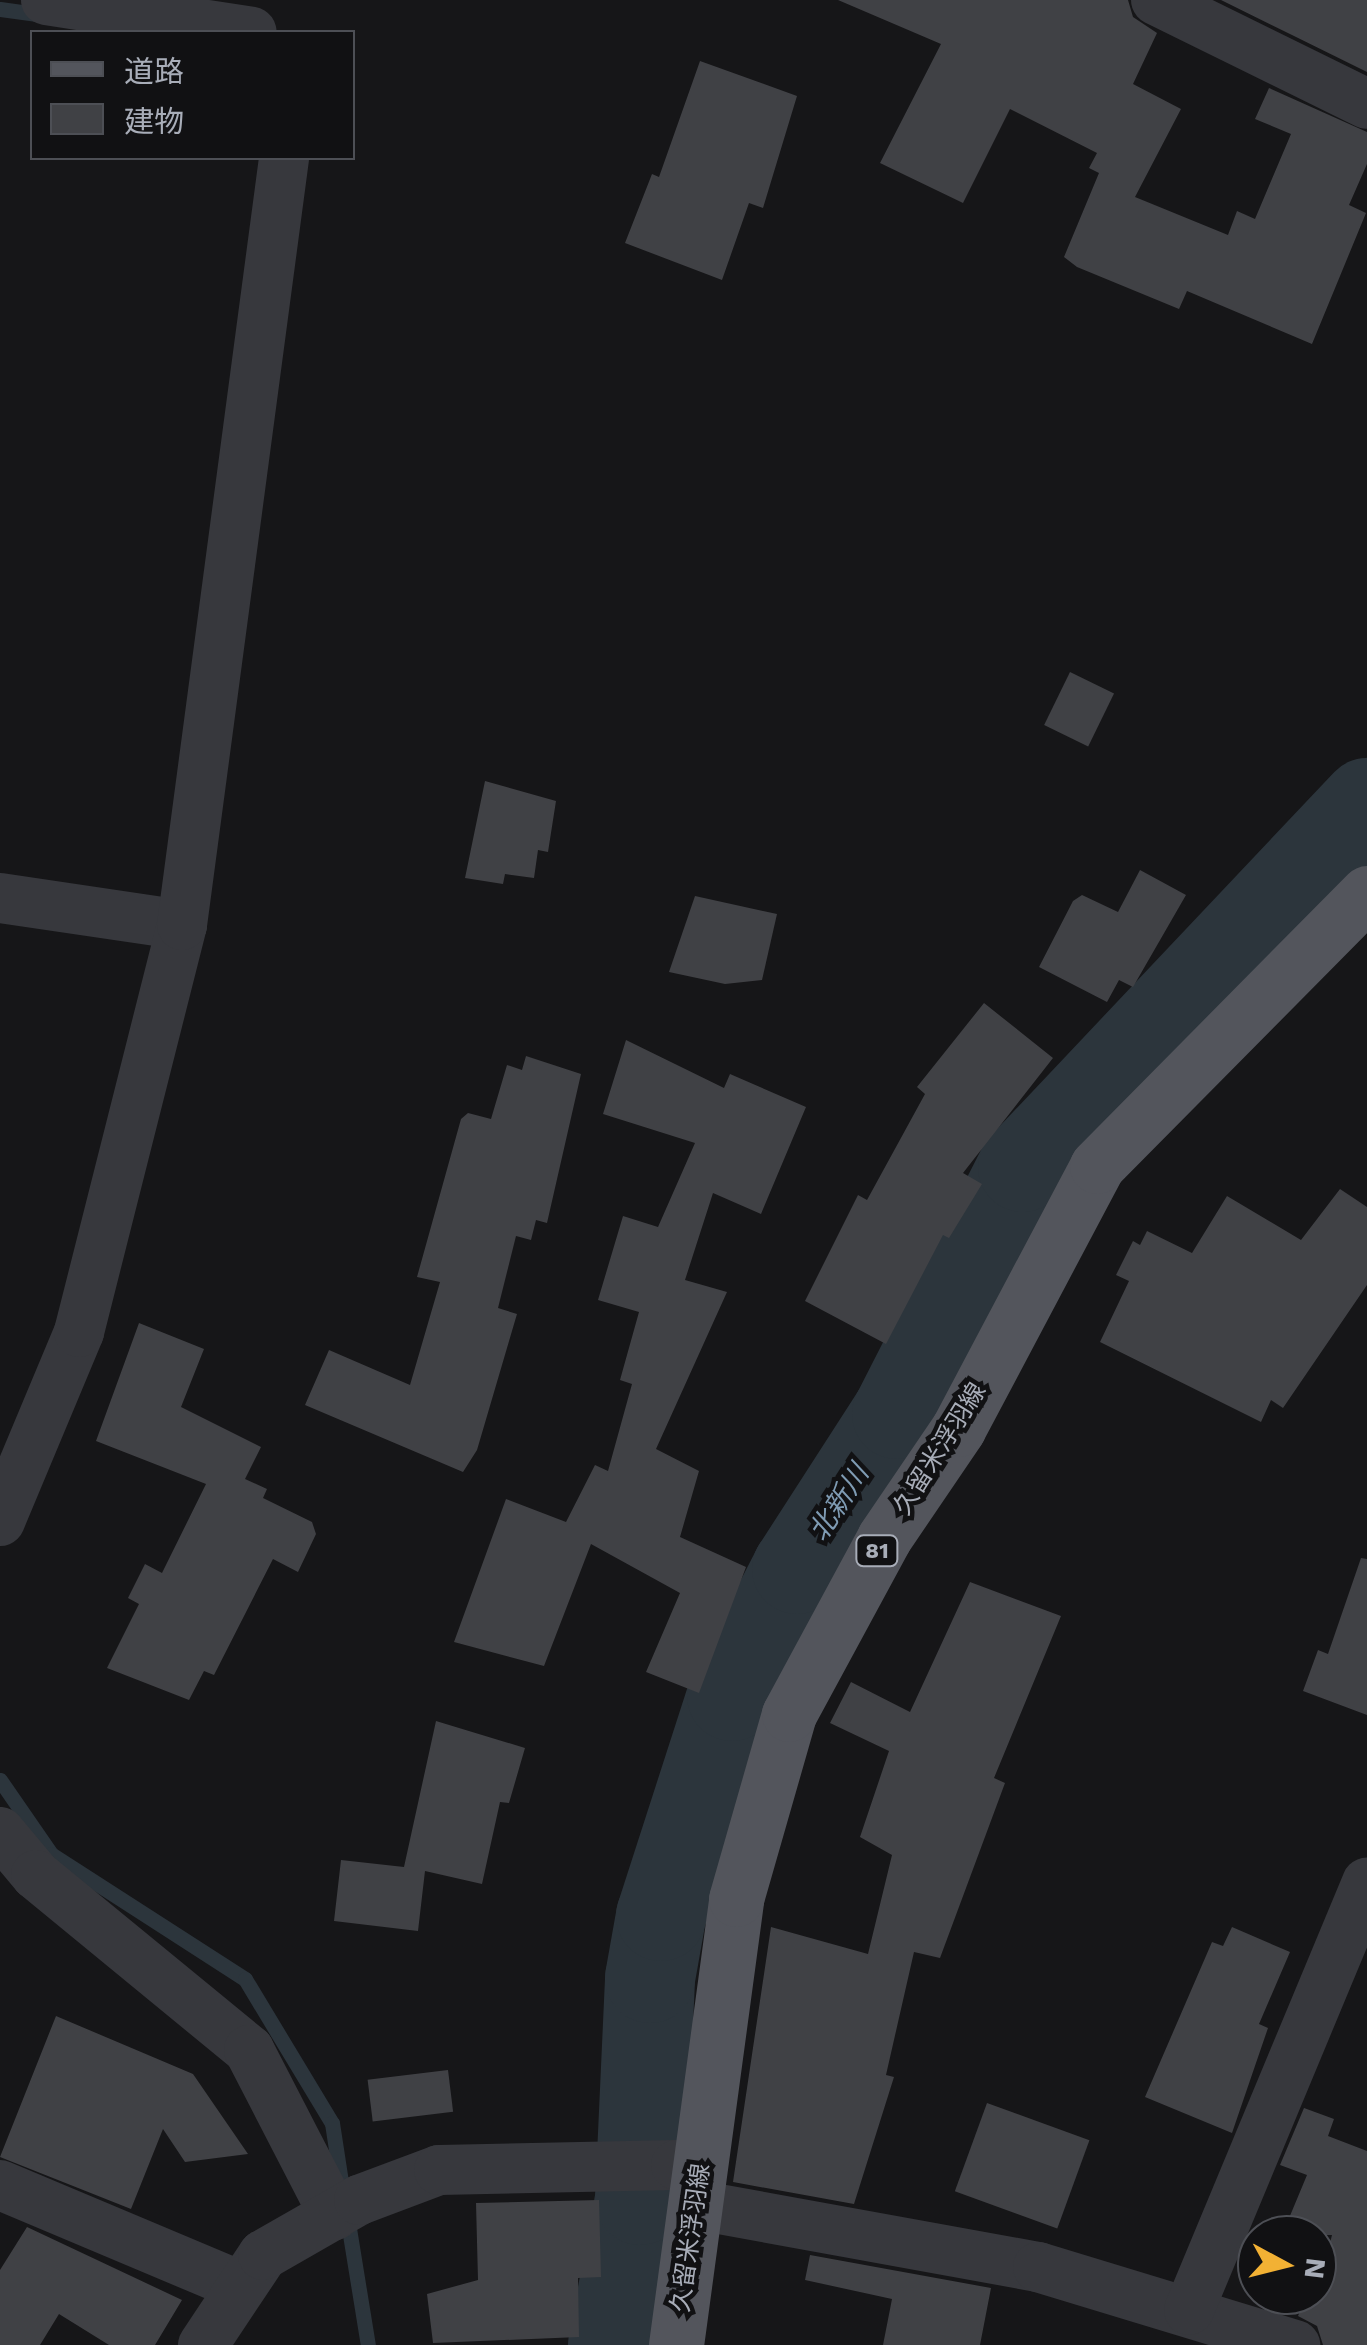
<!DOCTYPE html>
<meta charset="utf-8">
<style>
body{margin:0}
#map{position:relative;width:1367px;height:2345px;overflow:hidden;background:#161618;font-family:"Work Sans","Noto Sans JP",sans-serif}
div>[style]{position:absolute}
.stream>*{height:15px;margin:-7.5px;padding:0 7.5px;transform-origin:7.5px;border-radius:7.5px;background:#2c353c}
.river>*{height:90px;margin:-45px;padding:0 45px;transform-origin:45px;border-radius:45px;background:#2c353c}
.building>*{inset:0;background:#404145;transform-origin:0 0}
.minor>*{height:50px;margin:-25px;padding:0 25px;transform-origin:25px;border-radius:25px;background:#37383d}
.major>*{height:55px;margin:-27.5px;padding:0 27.5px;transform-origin:27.5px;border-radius:27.5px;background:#53555c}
span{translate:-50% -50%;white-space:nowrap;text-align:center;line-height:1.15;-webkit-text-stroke:9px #111113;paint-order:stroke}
.shield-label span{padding:2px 8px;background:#111113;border:2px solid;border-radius:8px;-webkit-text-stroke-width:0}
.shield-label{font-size:22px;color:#a8adb8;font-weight:700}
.street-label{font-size:25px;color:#a8adb8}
.water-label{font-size:28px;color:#7f9bb3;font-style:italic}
.legend{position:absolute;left:30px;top:30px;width:325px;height:130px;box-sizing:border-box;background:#111113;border:2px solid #4d4f55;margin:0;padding:12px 18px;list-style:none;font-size:30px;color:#a8adb8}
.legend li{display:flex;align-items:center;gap:20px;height:50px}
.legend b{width:50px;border:2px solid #4d4f55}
.north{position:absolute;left:1237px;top:2215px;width:100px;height:100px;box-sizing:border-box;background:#111113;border:2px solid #4d4f55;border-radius:50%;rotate:97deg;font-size:28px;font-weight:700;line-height:40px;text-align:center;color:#a8adb8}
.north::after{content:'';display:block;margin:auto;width:35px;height:45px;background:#f2b134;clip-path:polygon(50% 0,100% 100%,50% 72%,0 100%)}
</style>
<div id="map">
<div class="stream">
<div style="left:0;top:9px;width:43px;rotate:7.9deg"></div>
<div style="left:0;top:1780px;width:90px;rotate:55.4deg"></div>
<div style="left:51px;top:1854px;width:231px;rotate:32.8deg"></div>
<div style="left:245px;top:1979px;width:168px;rotate:58.9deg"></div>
<div style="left:332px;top:2123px;width:66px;rotate:81.3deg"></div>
<div style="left:347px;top:2216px;width:131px;rotate:80.8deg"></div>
</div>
<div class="river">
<div style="left:613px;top:2345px;width:147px;rotate:-79.5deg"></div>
<div style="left:640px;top:2200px;width:222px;rotate:-87.4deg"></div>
<div style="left:650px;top:1978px;width:63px;rotate:-79.9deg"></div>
<div style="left:661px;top:1916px;width:231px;rotate:-72.1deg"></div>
<div style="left:732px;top:1696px;width:143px;rotate:-62.9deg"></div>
<div style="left:797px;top:1569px;width:184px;rotate:-57.2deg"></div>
<div style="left:897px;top:1414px;width:277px;rotate:-63deg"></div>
<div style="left:1023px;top:1167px;width:501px;rotate:-46.62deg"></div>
</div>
<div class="building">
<div style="clip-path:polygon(838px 0,1128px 0,1133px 17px,1157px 33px,1133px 84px,1181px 109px,1135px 197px,1228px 235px,1237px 211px,1255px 219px,1291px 134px,1255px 119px,1269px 88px,1367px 132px,1367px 164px,1349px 205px,1366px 213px,1312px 344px,1187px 291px,1179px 309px,1077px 267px,1064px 257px,1099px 173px,1089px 168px,1097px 153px,1010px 109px,963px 203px,880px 163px,941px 44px)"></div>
<div style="clip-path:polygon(1221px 0,1367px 0,1367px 72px,1292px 35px)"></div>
<div style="clip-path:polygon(700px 61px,797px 96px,763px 208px,749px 203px,722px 280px,625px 243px,652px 174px,659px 177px)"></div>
<div style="left:1070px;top:672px;width:49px;height:59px;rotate:26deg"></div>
<div style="clip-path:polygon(485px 781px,556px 801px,548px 852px,538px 850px,534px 878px,505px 874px,503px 884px,465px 878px)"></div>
<div style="clip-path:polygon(1140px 870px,1186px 895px,1133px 987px,1119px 980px,1107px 1002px,1039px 967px,1073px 901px,1082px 895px,1118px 912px)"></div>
<div style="clip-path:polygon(695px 896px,777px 914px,762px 980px,725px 984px,669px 972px)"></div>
<div style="clip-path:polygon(984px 1003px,1053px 1058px,963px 1173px,982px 1184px,949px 1238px,943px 1235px,886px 1344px,805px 1301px,858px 1195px,867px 1200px,925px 1094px,917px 1087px)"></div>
<div style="clip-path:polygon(626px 1040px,724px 1088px,730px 1074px,806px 1107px,761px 1214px,713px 1193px,685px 1280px,727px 1292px,656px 1449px,699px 1471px,680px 1537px,746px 1567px,699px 1693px,646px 1672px,680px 1593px,591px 1544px,544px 1666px,454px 1642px,506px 1499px,566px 1522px,595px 1465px,608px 1471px,632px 1384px,620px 1380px,639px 1312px,598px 1300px,623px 1216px,658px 1227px,695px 1143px,603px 1114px)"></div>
<div style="clip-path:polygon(526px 1056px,581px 1074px,547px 1223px,536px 1220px,531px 1240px,516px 1236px,498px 1308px,517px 1314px,477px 1450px,463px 1472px,305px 1405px,329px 1350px,410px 1385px,440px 1282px,417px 1277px,461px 1119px,468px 1113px,491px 1119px,507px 1065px,522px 1070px)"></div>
<div style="clip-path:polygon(1340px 1189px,1367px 1207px,1367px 1285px,1283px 1408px,1271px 1400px,1261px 1422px,1100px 1342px,1129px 1281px,1116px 1275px,1133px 1241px,1140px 1245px,1147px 1231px,1192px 1253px,1227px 1196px,1301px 1240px)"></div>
<div style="clip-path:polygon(139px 1323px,204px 1349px,181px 1407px,261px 1447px,245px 1479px,267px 1489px,263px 1498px,312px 1522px,316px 1534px,298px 1572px,273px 1559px,214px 1675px,204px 1671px,189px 1700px,107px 1668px,139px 1604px,128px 1598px,145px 1564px,162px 1573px,206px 1484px,96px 1441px)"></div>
<div style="clip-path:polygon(1361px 1558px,1367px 1559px,1367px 1715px,1303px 1691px,1318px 1650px,1328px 1654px)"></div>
<div style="clip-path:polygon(970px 1582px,1061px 1616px,994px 1778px,1005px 1783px,940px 1958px,914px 1952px,886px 2075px,894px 2077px,854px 2204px,733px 2182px,771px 1927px,868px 1954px,892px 1855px,860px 1837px,889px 1751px,830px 1723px,851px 1682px,910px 1712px)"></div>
<div style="clip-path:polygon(436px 1721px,525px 1748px,509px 1803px,500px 1802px,482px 1884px,425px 1871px,418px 1931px,334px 1921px,341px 1860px,404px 1867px)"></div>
<div style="clip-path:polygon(1232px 1927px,1290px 1952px,1259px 2024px,1268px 2028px,1232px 2133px,1145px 2097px,1212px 1942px,1223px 1946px)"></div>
<div style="clip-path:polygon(56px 2016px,193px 2074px,248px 2154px,185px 2162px,163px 2129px,131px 2209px,0 2157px)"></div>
<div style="left:448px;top:2070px;width:42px;height:81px;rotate:83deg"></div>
<div style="left:987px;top:2103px;width:109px;height:94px;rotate:20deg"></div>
<div style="clip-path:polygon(1304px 2108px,1334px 2119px,1328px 2136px,1367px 2151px,1367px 2345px,1323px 2345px,1317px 2326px,1298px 2316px,1307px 2295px,1317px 2295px,1332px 2235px,1282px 2235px,1307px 2175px,1280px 2165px)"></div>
<div style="clip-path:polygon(599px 2200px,601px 2277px,578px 2278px,579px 2337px,433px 2343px,427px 2294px,478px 2280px,476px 2203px)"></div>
<div style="clip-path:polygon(27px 2227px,182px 2300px,155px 2345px,109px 2345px,59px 2314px,40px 2345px,0 2345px,0 2270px)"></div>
<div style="clip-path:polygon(810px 2255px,991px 2288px,980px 2345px,883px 2345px,892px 2299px,805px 2280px)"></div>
</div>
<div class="minor">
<div style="left:46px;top:0;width:208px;rotate:8.8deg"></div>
<div style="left:1156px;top:0;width:235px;rotate:26.2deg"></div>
<div style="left:0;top:898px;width:184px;rotate:8.4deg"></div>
<div style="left:0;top:1521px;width:205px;rotate:-67.3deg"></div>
<div style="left:79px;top:1332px;width:420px;rotate:-75.8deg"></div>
<div style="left:182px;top:925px;width:774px;rotate:-82.42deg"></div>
<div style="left:0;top:1832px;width:56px;rotate:50.1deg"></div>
<div style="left:36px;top:1875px;width:276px;rotate:39.4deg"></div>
<div style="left:249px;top:2050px;width:186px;rotate:62.7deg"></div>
<div style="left:0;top:2185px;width:260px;rotate:22.8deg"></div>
<div style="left:697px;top:2205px;width:347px;rotate:10.3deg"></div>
<div style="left:1038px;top:2267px;width:269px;rotate:16.9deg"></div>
<div style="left:1189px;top:2310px;width:463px;rotate:-67.4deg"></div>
<div style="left:203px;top:2345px;width:108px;rotate:-56.3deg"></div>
<div style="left:263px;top:2255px;width:111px;rotate:-29.8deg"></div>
<div style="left:359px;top:2200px;width:85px;rotate:-20.6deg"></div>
<div style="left:439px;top:2170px;width:237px;rotate:-1.2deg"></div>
<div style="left:676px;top:2165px;width:26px;rotate:23deg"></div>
</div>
<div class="major">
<div style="left:676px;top:2345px;width:450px;rotate:-82.3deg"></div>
<div style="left:736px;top:1899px;width:192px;rotate:-74deg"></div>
<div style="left:789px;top:1714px;width:200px;rotate:-61.6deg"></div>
<div style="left:884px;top:1538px;width:132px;rotate:-55.8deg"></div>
<div style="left:958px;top:1429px;width:297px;rotate:-62.1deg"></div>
<div style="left:1097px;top:1166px;width:384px;rotate:-45.3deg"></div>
</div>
<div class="shield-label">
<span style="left:877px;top:1551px">81</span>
</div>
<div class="street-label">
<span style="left:940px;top:1449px;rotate:-58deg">久留米浮羽線</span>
<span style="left:691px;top:2238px;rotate:-82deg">久留米浮羽線</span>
</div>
<div class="water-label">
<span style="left:839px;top:1503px;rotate:-57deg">北新川</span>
</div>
<ul class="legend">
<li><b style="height:12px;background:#53555c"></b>道路</li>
<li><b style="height:28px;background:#404145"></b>建物</li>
</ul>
<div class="north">N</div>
</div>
